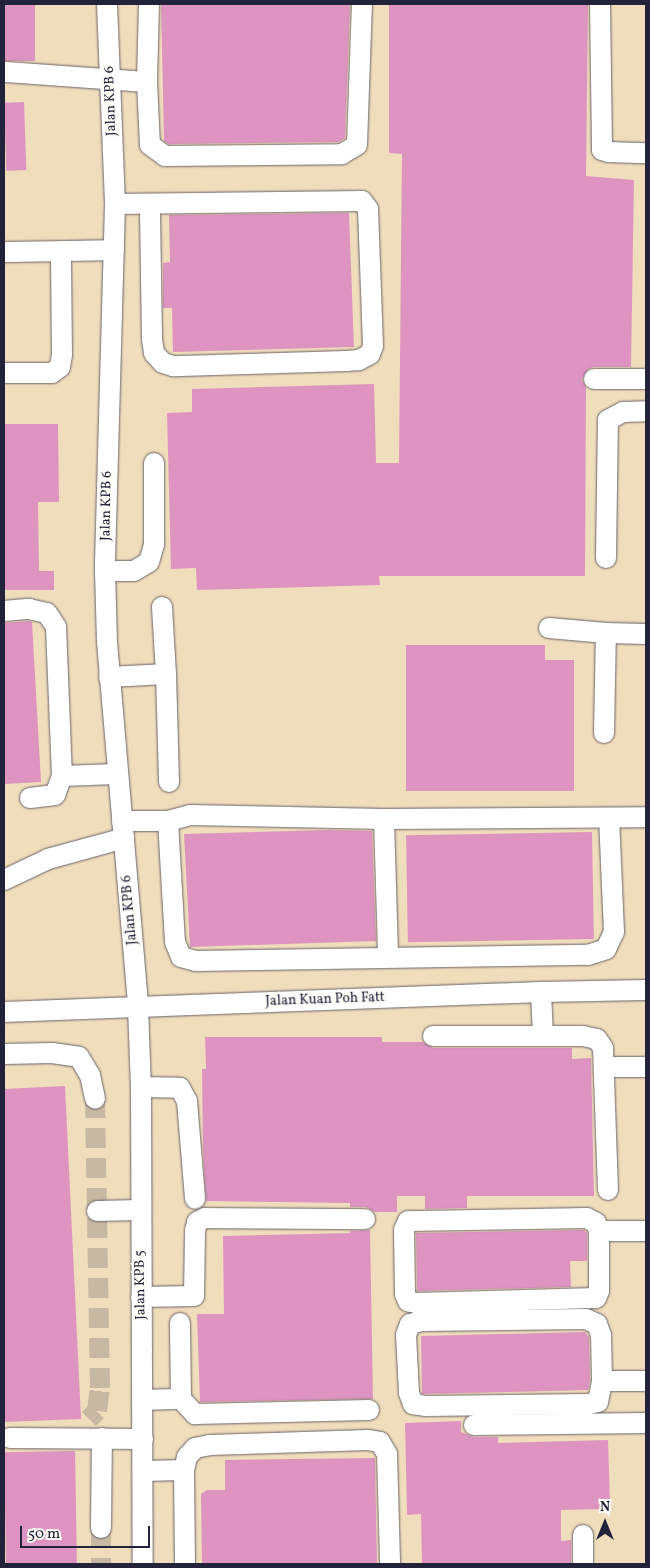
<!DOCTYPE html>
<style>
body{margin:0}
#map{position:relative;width:650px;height:1568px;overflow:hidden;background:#f0ddbc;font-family:Vollkorn,serif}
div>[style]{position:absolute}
.building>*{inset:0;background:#dd94c0;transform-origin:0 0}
.minor-tunnel>*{height:20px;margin-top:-10px;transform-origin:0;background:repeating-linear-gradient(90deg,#c7b8a2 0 20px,transparent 0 30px)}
.roads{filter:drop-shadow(0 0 1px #6a6368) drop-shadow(0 0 1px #6a6368)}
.minor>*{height:20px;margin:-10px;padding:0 10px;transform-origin:10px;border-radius:10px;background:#fff}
span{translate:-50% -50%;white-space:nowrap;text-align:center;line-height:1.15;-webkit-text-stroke:4px #fdfcf7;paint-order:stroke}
.street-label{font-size:14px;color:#22223b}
.frame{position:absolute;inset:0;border:5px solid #22223b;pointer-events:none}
.north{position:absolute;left:580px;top:1498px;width:50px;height:50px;-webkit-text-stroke:4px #fdfcf7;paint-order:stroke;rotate:0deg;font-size:14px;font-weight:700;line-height:20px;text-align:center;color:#22223b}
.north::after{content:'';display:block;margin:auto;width:18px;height:22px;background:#22223b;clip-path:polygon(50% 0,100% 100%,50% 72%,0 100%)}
.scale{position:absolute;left:20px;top:1526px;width:130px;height:22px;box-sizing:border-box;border:2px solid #22223b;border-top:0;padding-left:6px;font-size:15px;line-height:18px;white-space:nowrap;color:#22223b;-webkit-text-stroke:4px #fdfcf7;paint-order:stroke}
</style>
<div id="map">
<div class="building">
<div style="left:4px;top:4px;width:31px;height:57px"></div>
<div style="clip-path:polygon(161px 4px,350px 4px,345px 138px,339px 142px,169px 144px,164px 141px)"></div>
<div style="clip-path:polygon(389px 4px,588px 4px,586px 176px,634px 180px,631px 367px,594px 367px,588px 369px,582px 379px,586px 388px,585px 576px,379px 576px,380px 585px,197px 590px,196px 568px,171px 569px,167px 413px,192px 412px,192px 389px,374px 384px,376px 463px,399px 463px,402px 154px,389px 153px)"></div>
<div style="left:24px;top:102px;width:68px;height:20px;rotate:88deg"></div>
<div style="clip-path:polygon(349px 213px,354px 347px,173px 352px,172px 308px,163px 308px,163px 263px,170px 262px,169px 215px)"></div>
<div style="clip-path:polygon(4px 424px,58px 424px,59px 502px,38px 502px,39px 571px,54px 571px,54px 590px,4px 590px)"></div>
<div style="clip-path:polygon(28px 621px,32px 622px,41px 782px,4px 784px,4px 623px)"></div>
<div style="clip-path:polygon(406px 645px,545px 645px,545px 660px,574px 660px,574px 791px,406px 791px)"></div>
<div style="clip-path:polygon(328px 830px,372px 831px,376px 941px,190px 947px,184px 834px)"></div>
<div style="left:592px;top:832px;width:107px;height:186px;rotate:89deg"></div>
<div style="clip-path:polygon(205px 1037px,382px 1037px,382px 1042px,423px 1042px,433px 1048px,572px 1048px,572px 1059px,591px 1058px,594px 1196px,467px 1196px,467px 1208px,425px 1209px,425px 1196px,397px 1196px,397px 1212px,375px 1212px,366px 1207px,350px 1207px,350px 1203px,206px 1201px,203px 1151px,202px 1069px,206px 1069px)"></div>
<div style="clip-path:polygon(65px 1086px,81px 1419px,4px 1422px,4px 1089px)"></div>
<div style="clip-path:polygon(370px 1230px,373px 1399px,200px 1402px,197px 1314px,224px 1314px,223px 1236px,350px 1233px,350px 1231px)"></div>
<div style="clip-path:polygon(584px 1230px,587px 1233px,587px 1261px,570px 1261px,571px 1287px,417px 1291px,416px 1233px)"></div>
<div style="clip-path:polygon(585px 1332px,589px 1337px,590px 1380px,588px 1390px,422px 1394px,421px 1336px)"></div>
<div style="clip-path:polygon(461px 1421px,461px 1432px,474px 1437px,498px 1437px,498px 1443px,608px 1440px,610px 1502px,602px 1502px,603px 1509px,561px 1510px,561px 1541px,571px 1540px,571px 1564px,422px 1564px,421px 1514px,407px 1515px,405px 1423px)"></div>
<div style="left:75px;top:1451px;width:113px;height:71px;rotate:89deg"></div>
<div style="clip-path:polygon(375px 1458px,377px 1564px,202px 1564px,201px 1494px,207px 1490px,225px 1490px,225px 1460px)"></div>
</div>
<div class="minor-tunnel">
<div style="left:89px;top:1419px;width:11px;rotate:-45deg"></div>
<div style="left:97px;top:1411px;width:23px;rotate:-83deg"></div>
<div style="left:100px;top:1388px;width:290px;rotate:-91deg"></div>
<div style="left:101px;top:1528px;width:36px;rotate:90deg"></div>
</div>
<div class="roads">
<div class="minor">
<div style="left:107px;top:4px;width:200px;rotate:87.7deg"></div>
<div style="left:115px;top:204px;width:367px;rotate:91.6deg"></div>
<div style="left:105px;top:571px;width:71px;rotate:88.4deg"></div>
<div style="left:107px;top:642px;width:366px;rotate:85.1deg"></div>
<div style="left:138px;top:1007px;width:80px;rotate:87.9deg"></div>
<div style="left:141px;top:1087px;width:477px;rotate:89.8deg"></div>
<div style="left:149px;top:4px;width:78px;rotate:91.5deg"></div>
<div style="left:147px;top:82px;width:63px;rotate:87.3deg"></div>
<div style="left:150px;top:145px;width:19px;rotate:36deg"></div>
<div style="left:165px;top:156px;width:177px;rotate:-0.6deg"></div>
<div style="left:342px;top:154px;width:17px;rotate:-31deg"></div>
<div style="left:357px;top:145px;width:141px;rotate:-88deg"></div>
<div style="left:600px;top:4px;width:146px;rotate:89.2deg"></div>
<div style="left:602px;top:150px;width:6px;rotate:18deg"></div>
<div style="left:608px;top:152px;width:38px;rotate:2deg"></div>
<div style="left:6px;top:72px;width:141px;rotate:4.1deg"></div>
<div style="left:115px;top:204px;width:247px;rotate:-0.7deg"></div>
<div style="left:362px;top:201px;width:10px;rotate:53deg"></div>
<div style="left:368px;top:209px;width:137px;rotate:87.9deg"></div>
<div style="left:373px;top:346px;width:9px;rotate:111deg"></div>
<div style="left:370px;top:354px;width:13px;rotate:151deg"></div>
<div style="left:359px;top:360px;width:13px;rotate:176deg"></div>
<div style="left:346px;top:361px;width:173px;rotate:178.3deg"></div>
<div style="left:173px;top:366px;width:10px;rotate:-163deg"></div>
<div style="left:163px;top:363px;width:13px;rotate:-132deg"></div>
<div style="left:154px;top:353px;width:14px;rotate:-98deg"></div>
<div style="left:152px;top:339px;width:134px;rotate:-90.9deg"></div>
<div style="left:4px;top:252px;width:110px;rotate:-1deg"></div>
<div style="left:4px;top:373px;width:48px"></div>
<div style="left:52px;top:373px;width:10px;rotate:-37deg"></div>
<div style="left:60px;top:367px;width:12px;rotate:-81deg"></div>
<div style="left:62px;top:355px;width:104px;rotate:-90.6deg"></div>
<div style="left:594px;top:379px;width:52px"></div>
<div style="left:606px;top:558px;width:138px;rotate:-89.2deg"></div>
<div style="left:608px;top:420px;width:17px;rotate:-28deg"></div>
<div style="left:623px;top:412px;width:23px;rotate:-2deg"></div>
<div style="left:105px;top:571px;width:29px"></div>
<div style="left:134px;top:571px;width:17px;rotate:-31deg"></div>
<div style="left:149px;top:562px;width:19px;rotate:-74deg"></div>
<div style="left:154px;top:544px;width:81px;rotate:-90deg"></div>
<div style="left:162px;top:607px;width:67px;rotate:86.6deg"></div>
<div style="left:166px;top:674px;width:108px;rotate:88.4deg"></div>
<div style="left:4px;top:611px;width:25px;rotate:-5deg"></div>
<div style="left:29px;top:609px;width:18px;rotate:13deg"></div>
<div style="left:47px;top:613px;width:17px;rotate:57deg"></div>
<div style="left:56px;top:627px;width:149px;rotate:87.7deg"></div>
<div style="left:549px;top:628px;width:57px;rotate:5deg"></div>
<div style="left:606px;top:633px;width:40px;rotate:1.4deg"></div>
<div style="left:109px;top:677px;width:57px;rotate:-3deg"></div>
<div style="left:604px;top:733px;width:100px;rotate:-88.9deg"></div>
<div style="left:30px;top:798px;width:25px;rotate:-7deg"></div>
<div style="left:55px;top:795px;width:20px;rotate:-70deg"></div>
<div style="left:62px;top:776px;width:54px;rotate:-2.1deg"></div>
<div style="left:384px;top:819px;width:138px;rotate:88.3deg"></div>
<div style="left:122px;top:821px;width:46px"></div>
<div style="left:168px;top:821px;width:23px;rotate:-15deg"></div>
<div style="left:190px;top:815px;width:194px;rotate:1.2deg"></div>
<div style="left:384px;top:819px;width:262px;rotate:-0.4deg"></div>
<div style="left:168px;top:821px;width:121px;rotate:86.7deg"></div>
<div style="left:175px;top:942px;width:16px;rotate:68deg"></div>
<div style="left:181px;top:957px;width:16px;rotate:15deg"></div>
<div style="left:196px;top:961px;width:392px;rotate:-0.9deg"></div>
<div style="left:588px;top:955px;width:19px;rotate:-18deg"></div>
<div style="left:606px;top:949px;width:19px;rotate:-65deg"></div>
<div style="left:614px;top:932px;width:114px;rotate:-92.5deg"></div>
<div style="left:4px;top:880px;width:49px;rotate:-25.5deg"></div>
<div style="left:48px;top:859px;width:79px;rotate:-15.4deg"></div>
<div style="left:541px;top:992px;width:44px;rotate:87.4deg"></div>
<div style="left:4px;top:1012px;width:537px;rotate:-2.13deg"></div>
<div style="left:541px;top:992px;width:105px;rotate:-1.1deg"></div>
<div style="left:433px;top:1036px;width:150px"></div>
<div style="left:583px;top:1036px;width:14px;rotate:12deg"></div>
<div style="left:597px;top:1039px;width:11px;rotate:56deg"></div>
<div style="left:603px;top:1048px;width:142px;rotate:88deg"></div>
<div style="left:4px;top:1054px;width:48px;rotate:-1.2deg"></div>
<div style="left:52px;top:1053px;width:27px;rotate:8deg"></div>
<div style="left:79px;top:1057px;width:21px;rotate:59deg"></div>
<div style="left:90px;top:1075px;width:24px;rotate:78deg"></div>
<div style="left:604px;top:1067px;width:42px"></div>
<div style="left:141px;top:1087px;width:39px;rotate:1deg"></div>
<div style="left:180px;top:1088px;width:15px;rotate:62deg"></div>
<div style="left:187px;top:1101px;width:98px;rotate:85.3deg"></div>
<div style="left:97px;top:1211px;width:43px;rotate:-1.3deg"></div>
<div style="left:599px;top:1231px;width:9px;rotate:-111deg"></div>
<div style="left:596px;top:1223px;width:10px;rotate:-151deg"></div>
<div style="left:587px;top:1218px;width:179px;rotate:179deg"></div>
<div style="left:408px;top:1221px;width:10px;rotate:114deg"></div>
<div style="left:404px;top:1230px;width:64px;rotate:89.1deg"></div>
<div style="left:405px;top:1294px;width:8px;rotate:67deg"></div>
<div style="left:408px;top:1301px;width:8px;rotate:14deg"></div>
<div style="left:416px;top:1303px;width:180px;rotate:-1.6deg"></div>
<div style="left:596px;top:1298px;width:8px;rotate:-67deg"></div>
<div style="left:599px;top:1291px;width:60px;rotate:-90deg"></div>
<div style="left:599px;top:1231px;width:47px"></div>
<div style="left:141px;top:1297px;width:53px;rotate:-1.1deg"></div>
<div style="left:194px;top:1296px;width:65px;rotate:-89.1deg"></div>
<div style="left:195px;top:1231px;width:9px;rotate:-77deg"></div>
<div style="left:197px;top:1222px;width:9px;rotate:-27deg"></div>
<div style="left:205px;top:1218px;width:160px;rotate:0.4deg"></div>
<div style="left:602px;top:1381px;width:46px;rotate:-91.2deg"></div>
<div style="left:601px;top:1335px;width:12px;rotate:-110deg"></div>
<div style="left:597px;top:1324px;width:12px;rotate:-156deg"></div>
<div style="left:586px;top:1319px;width:164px;rotate:179.3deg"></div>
<div style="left:422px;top:1321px;width:12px;rotate:166deg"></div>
<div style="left:410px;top:1324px;width:12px;rotate:110deg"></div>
<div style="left:406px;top:1335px;width:58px;rotate:87deg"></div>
<div style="left:409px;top:1393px;width:12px;rotate:70deg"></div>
<div style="left:413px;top:1404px;width:12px;rotate:9deg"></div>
<div style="left:425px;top:1406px;width:164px;rotate:-0.7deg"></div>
<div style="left:589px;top:1404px;width:9px;rotate:-13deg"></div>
<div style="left:598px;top:1402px;width:21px;rotate:-79deg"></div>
<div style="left:602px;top:1381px;width:44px"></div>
<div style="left:181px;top:1399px;width:21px;rotate:47deg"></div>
<div style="left:195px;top:1414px;width:174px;rotate:-1.3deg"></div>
<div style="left:143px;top:1400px;width:38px;rotate:-2deg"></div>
<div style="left:181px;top:1399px;width:76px;rotate:-90.8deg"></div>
<div style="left:474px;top:1425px;width:172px;rotate:-0.7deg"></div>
<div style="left:10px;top:1438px;width:133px;rotate:0.4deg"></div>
<div style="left:143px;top:1471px;width:41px;rotate:-1.4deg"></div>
<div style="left:101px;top:1528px;width:90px;rotate:-89.4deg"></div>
<div style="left:583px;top:1535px;width:29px;rotate:90deg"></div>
<div style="left:185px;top:1564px;width:94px;rotate:-90.6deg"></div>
<div style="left:184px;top:1470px;width:13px;rotate:-77deg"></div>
<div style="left:187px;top:1457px;width:12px;rotate:-48deg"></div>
<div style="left:195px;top:1448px;width:15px;rotate:-11deg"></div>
<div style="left:210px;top:1445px;width:158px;rotate:-1.8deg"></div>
<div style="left:368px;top:1440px;width:12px;rotate:9deg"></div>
<div style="left:380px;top:1442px;width:14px;rotate:60deg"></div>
<div style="left:387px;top:1454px;width:110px;rotate:88.4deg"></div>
</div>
</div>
<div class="street-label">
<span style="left:111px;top:101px;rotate:-92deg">Jalan KPB 6</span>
<span style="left:107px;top:506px;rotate:-89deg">Jalan KPB 6</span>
<span style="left:130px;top:910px;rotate:-95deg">Jalan KPB 6</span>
<span style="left:325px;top:1000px;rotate:-2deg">Jalan Kuan Poh Fatt</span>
<span style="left:141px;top:1285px;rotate:-91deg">Jalan KPB 5</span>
</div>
<div class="frame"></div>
<div class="north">N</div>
<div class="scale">50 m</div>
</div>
